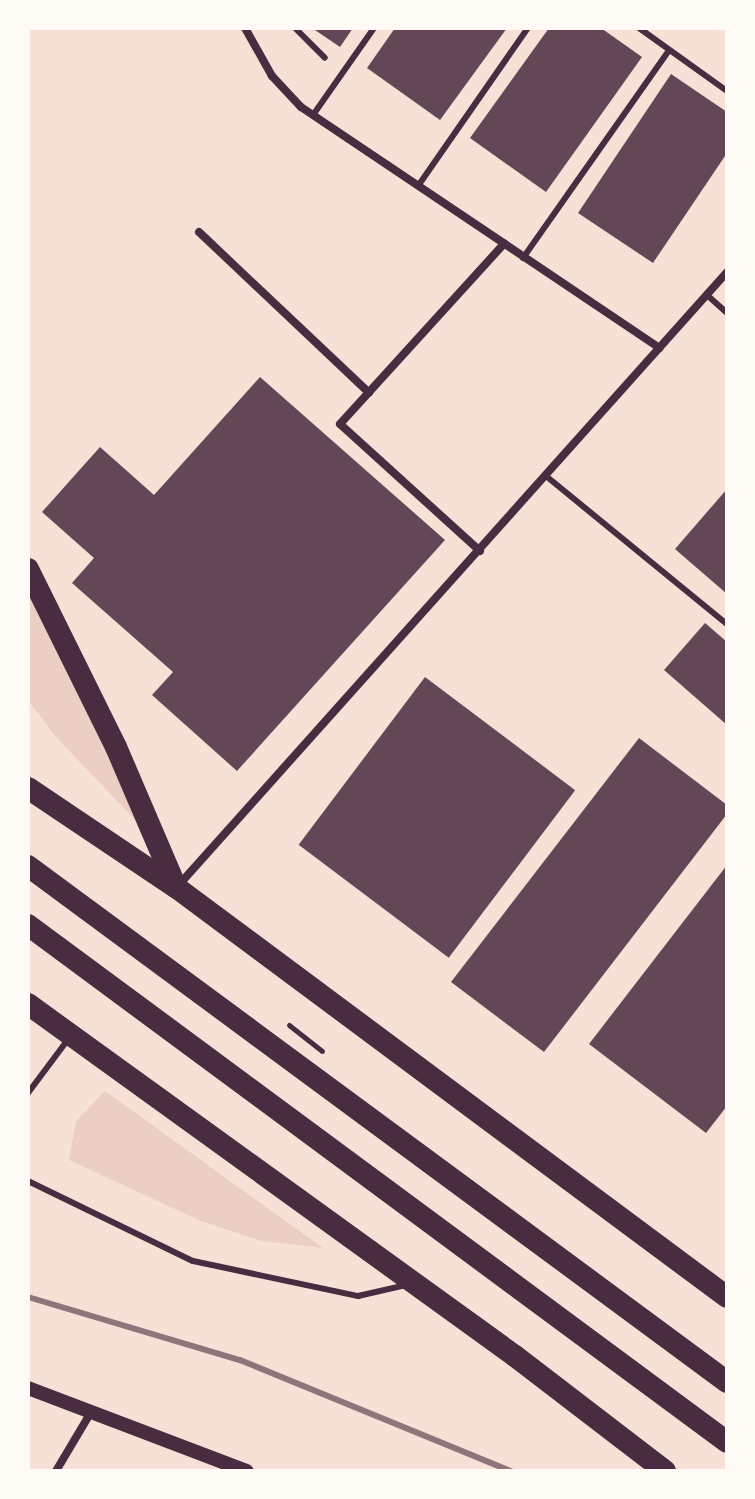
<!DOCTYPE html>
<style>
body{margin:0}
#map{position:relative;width:755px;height:1499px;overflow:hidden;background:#f7e1d7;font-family:Inter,sans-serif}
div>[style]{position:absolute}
.green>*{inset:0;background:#ebcfc5}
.building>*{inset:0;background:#644757;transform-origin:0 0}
.path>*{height:5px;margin:-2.5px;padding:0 2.5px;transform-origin:2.5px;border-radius:2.5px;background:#4a2c40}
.service>*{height:6px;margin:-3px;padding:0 3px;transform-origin:3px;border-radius:3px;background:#4a2c40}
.minor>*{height:8px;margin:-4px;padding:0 4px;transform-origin:4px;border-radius:4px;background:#4a2c40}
.tertiary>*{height:14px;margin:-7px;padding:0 7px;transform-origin:7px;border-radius:7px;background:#4a2c40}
.trunk>*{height:22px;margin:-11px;padding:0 11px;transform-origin:11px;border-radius:11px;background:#4a2c40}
.rail>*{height:6px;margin:-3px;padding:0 3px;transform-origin:3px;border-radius:3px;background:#8f747c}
span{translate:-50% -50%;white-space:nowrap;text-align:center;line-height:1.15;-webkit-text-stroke:7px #fffaf5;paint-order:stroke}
.frame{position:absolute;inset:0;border:30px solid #fffaf5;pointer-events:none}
</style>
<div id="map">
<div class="green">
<div style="clip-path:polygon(28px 577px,140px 825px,56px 737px,28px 700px)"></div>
<div style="clip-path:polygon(105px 1091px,323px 1248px,261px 1241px,201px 1221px,69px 1160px,76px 1121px)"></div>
</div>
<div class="building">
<div style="clip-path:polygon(312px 28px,353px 28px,340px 47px)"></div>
<div style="clip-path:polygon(395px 28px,507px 28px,440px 120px,367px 68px)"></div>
<div style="clip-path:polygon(549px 28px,601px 28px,642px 57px,546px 192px,470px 138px)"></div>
<div style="clip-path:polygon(671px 74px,727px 112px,727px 153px,653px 263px,578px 213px)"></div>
<div style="clip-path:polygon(260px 377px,445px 540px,237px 771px,152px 695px,173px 672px,72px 583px,94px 558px,42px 512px,100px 447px,154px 495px)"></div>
<div style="clip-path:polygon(727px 489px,727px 594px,675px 549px)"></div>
<div style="clip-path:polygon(705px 623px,727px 642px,727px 725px,664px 670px)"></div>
<div style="left:425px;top:677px;width:188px;height:210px;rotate:37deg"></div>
<div style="clip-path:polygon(639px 738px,727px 805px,727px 814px,544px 1052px,451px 982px)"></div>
<div style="clip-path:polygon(727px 865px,727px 1106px,706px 1133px,589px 1044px)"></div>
</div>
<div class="path">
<div style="left:289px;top:1025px;width:42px;rotate:38.2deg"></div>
</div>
<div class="service">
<div style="left:295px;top:28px;width:42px;rotate:45deg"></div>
<div style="left:639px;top:28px;width:108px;rotate:35.6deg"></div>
<div style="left:313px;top:115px;width:106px;rotate:-55deg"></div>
<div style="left:418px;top:186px;width:193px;rotate:-55.2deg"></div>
<div style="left:523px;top:258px;width:254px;rotate:-54.9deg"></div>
<div style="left:707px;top:295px;width:27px;rotate:42deg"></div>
<div style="left:546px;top:476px;width:234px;rotate:39.3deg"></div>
<div style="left:28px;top:1093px;width:69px;rotate:-53.3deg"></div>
<div style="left:28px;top:1181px;width:183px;rotate:25.9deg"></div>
<div style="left:193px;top:1261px;width:169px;rotate:12deg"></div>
<div style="left:358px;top:1296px;width:49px;rotate:-12.9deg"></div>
</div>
<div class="minor">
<div style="left:245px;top:28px;width:55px;rotate:60.6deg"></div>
<div style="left:272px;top:76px;width:42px;rotate:46.9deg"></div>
<div style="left:301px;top:107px;width:432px;rotate:33.9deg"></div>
<div style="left:199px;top:232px;width:234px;rotate:43.4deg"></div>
<div style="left:480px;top:551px;width:189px;rotate:-137.8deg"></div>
<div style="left:340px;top:424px;width:244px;rotate:-47.7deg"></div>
<div style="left:177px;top:887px;width:825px;rotate:-48.19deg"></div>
<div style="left:56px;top:1471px;width:69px;rotate:-59.3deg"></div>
</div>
<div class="tertiary">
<div style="left:28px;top:1388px;width:234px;rotate:20.8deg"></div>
</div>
<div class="trunk">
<div style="left:28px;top:569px;width:199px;rotate:63.7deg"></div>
<div style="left:116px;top:747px;width:152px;rotate:66.8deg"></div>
<div style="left:28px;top:788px;width:179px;rotate:33.9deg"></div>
<div style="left:177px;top:888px;width:685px;rotate:36.64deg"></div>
<div style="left:28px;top:866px;width:869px;rotate:36.43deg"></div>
<div style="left:28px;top:925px;width:869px;rotate:36.49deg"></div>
<div style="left:28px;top:1004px;width:601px;rotate:35.86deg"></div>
<div style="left:515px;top:1356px;width:189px;rotate:37.5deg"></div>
</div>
<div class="rail">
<div style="left:28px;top:1297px;width:221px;rotate:16.6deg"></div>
<div style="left:240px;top:1360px;width:293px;rotate:22.3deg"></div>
</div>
<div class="frame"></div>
</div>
